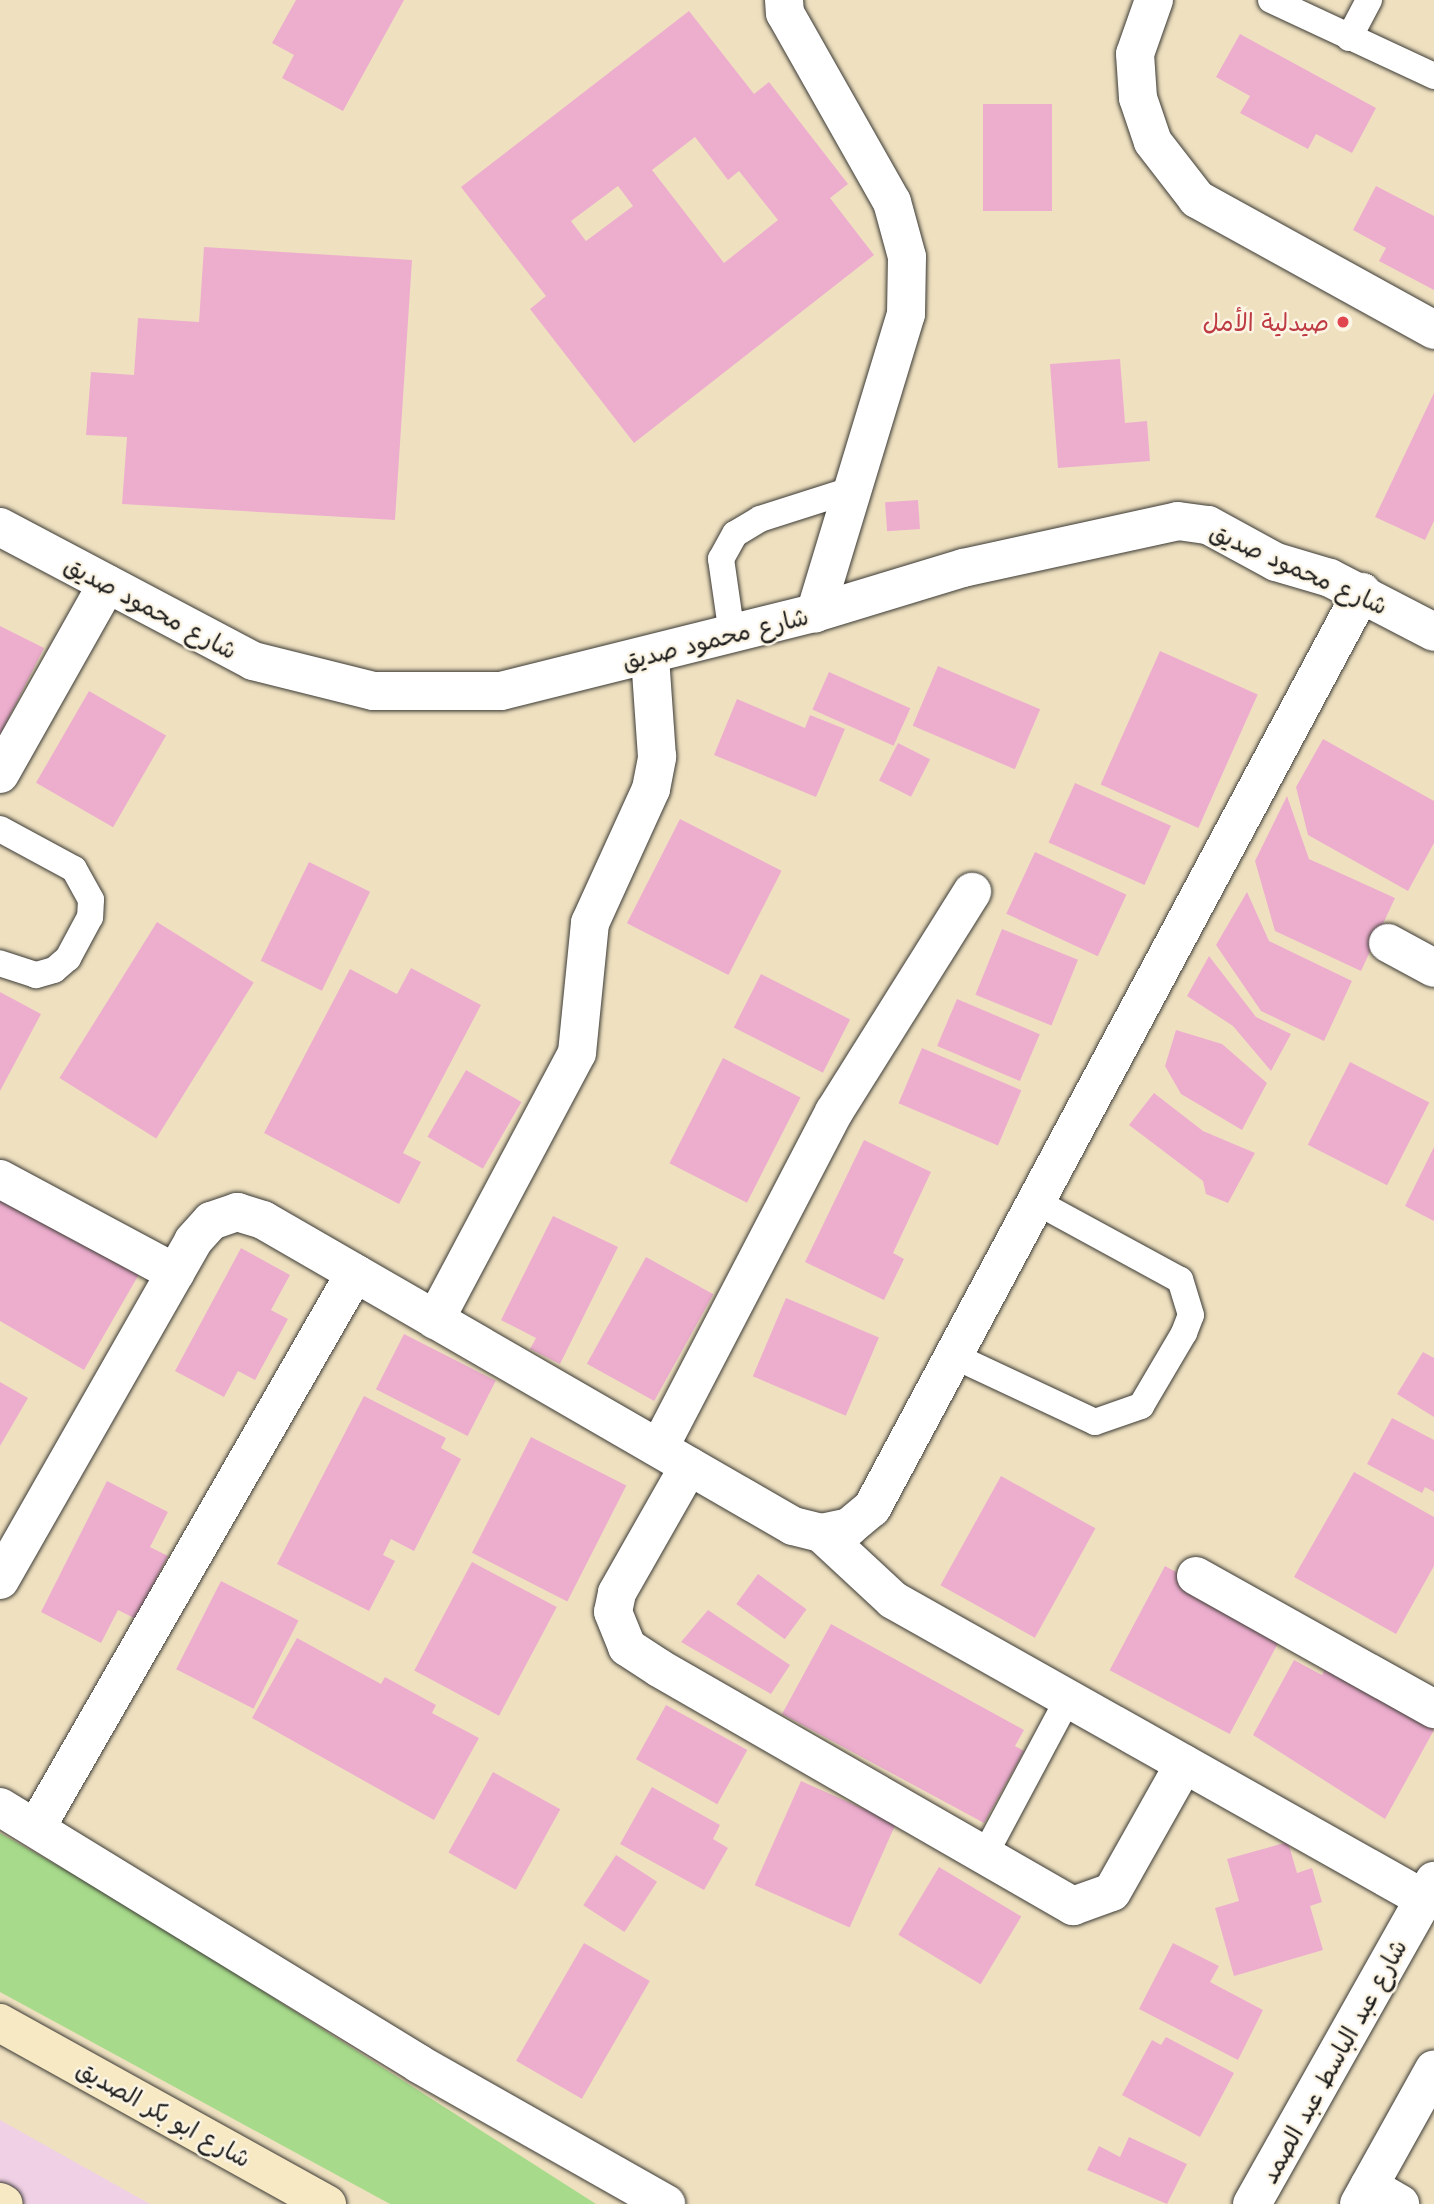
<!DOCTYPE html>
<meta charset="utf-8">
<style>
body{margin:0}
#map{position:relative;width:1434px;height:2204px;overflow:hidden;background:#efe1c0;font-family:"Playpen Sans","Playpen Sans Arabic",sans-serif}
div>[style]{position:absolute}
.built>*{inset:0;background:#f0d0e5}
.green>*{inset:0;background:#a7db8b}
.building>*{inset:0;background:#edaece;transform-origin:0 0}
.roads{filter:drop-shadow(0 0 2px #3c3a35) drop-shadow(0 0 2px #3c3a35)}
.service>*{height:26px;margin:-13px;padding:0 13px;transform-origin:13px;border-radius:13px;background:#fff}
.minor>*{height:38px;margin:-19px;padding:0 19px;transform-origin:19px;border-radius:19px;background:#fff}
.secondary>*{height:38px;margin:-19px;padding:0 19px;transform-origin:19px;border-radius:19px;background:#f7e9c3}
.dots>*{width:19px;height:19px;translate:-50% -50%;box-sizing:border-box;border:4px solid #fcf5e5;border-radius:50%}
span{translate:-50% -50%;white-space:nowrap;text-align:center;line-height:1.15;-webkit-text-stroke:5px #fcf5e5;paint-order:stroke}
.health-label{font-size:24px;color:#be3a42}
.right{translate:-100% -50%;text-align:right}
.street-label{font-size:24px;color:#1c1c1c}
</style>
<div id="map">
<div class="built">
<div style="clip-path:polygon(0 2120px,150px 2204px,0 2204px)"></div>
</div>
<div class="green">
<div style="clip-path:polygon(0 1833px,133px 1908px,596px 2204px,390px 2204px,0 1992px)"></div>
</div>
<div class="building">
<div style="clip-path:polygon(296px 0,404px 0,343px 111px,282px 78px,294px 55px,272px 43px)"></div>
<div style="clip-path:polygon(evenodd,689px 11px,754px 94px,769px 82px,848px 184px,830px 198px,874px 255px,634px 443px,530px 309px,546px 296px,461px 187px,689px 11px,695px 137px,728px 180px,739px 171px,778px 220px,724px 263px,652px 170px,695px 137px,689px 11px,618px 186px,633px 206px,586px 241px,571px 221px,618px 186px)"></div>
<div style="clip-path:polygon(1240px 34px,1376px 108px,1352px 153px,1316px 134px,1308px 149px,1240px 113px,1250px 96px,1216px 77px)"></div>
<div style="left:1052px;top:104px;width:107px;height:69px;rotate:90deg"></div>
<div style="clip-path:polygon(1376px 186px,1434px 216px,1434px 290px,1379px 261px,1386px 248px,1353px 230px)"></div>
<div style="clip-path:polygon(204px 247px,412px 260px,395px 520px,122px 504px,127px 437px,86px 435px,91px 372px,134px 375px,138px 318px,199px 322px)"></div>
<div style="clip-path:polygon(1120px 359px,1125px 423px,1147px 421px,1150px 461px,1058px 468px,1050px 364px)"></div>
<div style="clip-path:polygon(1434px 393px,1434px 521px,1425px 540px,1375px 517px)"></div>
<div style="left:918px;top:500px;width:29px;height:33px;rotate:86deg"></div>
<div style="clip-path:polygon(0 626px,44px 648px,0 735px)"></div>
<div style="left:1160px;top:651px;width:107px;height:146px;rotate:24deg"></div>
<div style="left:938px;top:666px;width:111px;height:65px;rotate:23deg"></div>
<div style="left:829px;top:672px;width:89px;height:41px;rotate:24deg"></div>
<div style="left:89px;top:691px;width:89px;height:106px;rotate:30deg"></div>
<div style="clip-path:polygon(737px 699px,805px 728px,810px 715px,845px 729px,816px 797px,714px 755px)"></div>
<div style="clip-path:polygon(1323px 739px,1434px 801px,1434px 843px,1408px 891px,1308px 835px,1296px 787px)"></div>
<div style="left:898px;top:743px;width:36px;height:42px;rotate:27deg"></div>
<div style="left:1075px;top:783px;width:105px;height:65px;rotate:24deg"></div>
<div style="clip-path:polygon(1287px 796px,1309px 859px,1395px 898px,1361px 971px,1275px 931px,1255px 861px)"></div>
<div style="left:680px;top:819px;width:114px;height:117px;rotate:27deg"></div>
<div style="left:1035px;top:852px;width:101px;height:68px;rotate:25deg"></div>
<div style="left:309px;top:862px;width:68px;height:110px;rotate:26deg"></div>
<div style="clip-path:polygon(1247px 892px,1269px 941px,1352px 981px,1324px 1041px,1261px 1011px,1216px 945px)"></div>
<div style="left:157px;top:922px;width:114px;height:184px;rotate:32deg"></div>
<div style="left:1002px;top:929px;width:82px;height:71px;rotate:22deg"></div>
<div style="clip-path:polygon(1209px 956px,1256px 1017px,1291px 1034px,1271px 1071px,1233px 1026px,1187px 996px)"></div>
<div style="clip-path:polygon(411px 968px,481px 1005px,403px 1153px,421px 1162px,399px 1204px,264px 1133px,350px 969px,397px 994px)"></div>
<div style="left:761px;top:974px;width:100px;height:60px;rotate:27deg"></div>
<div style="clip-path:polygon(0 992px,41px 1014px,0 1091px)"></div>
<div style="left:957px;top:999px;width:90px;height:51px;rotate:23deg"></div>
<div style="clip-path:polygon(1176px 1030px,1222px 1044px,1267px 1083px,1242px 1130px,1181px 1094px,1165px 1066px)"></div>
<div style="left:922px;top:1048px;width:108px;height:60px;rotate:23deg"></div>
<div style="left:723px;top:1058px;width:87px;height:118px;rotate:27deg"></div>
<div style="left:1350px;top:1062px;width:89px;height:93px;rotate:27deg"></div>
<div style="left:466px;top:1070px;width:64px;height:77px;rotate:30deg"></div>
<div style="clip-path:polygon(1154px 1093px,1203px 1131px,1255px 1153px,1228px 1203px,1206px 1194px,1203px 1181px,1129px 1125px)"></div>
<div style="clip-path:polygon(864px 1140px,931px 1172px,893px 1253px,904px 1259px,884px 1300px,805px 1262px)"></div>
<div style="clip-path:polygon(1434px 1147px,1434px 1221px,1405px 1206px)"></div>
<div style="clip-path:polygon(0 1194px,142px 1269px,84px 1370px,0 1321px)"></div>
<div style="clip-path:polygon(553px 1216px,618px 1247px,560px 1364px,530px 1349px,536px 1338px,501px 1320px)"></div>
<div style="clip-path:polygon(241px 1248px,290px 1275px,271px 1310px,288px 1319px,255px 1380px,238px 1371px,224px 1397px,175px 1371px)"></div>
<div style="left:646px;top:1257px;width:77px;height:122px;rotate:29deg"></div>
<div style="left:786px;top:1298px;width:101px;height:85px;rotate:23deg"></div>
<div style="left:404px;top:1334px;width:103px;height:62px;rotate:27deg"></div>
<div style="clip-path:polygon(1423px 1352px,1434px 1358px,1434px 1417px,1397px 1394px)"></div>
<div style="clip-path:polygon(0 1382px,28px 1398px,0 1446px)"></div>
<div style="clip-path:polygon(364px 1396px,446px 1438px,441px 1448px,461px 1459px,414px 1551px,391px 1539px,383px 1555px,395px 1561px,369px 1611px,277px 1564px)"></div>
<div style="clip-path:polygon(1392px 1418px,1434px 1440px,1434px 1492px,1425px 1487px,1422px 1493px,1367px 1464px)"></div>
<div style="left:531px;top:1437px;width:107px;height:130px;rotate:27deg"></div>
<div style="clip-path:polygon(1354px 1472px,1434px 1517px,1434px 1566px,1396px 1634px,1294px 1577px)"></div>
<div style="left:1001px;top:1476px;width:108px;height:125px;rotate:29deg"></div>
<div style="clip-path:polygon(107px 1481px,168px 1512px,150px 1547px,168px 1556px,136px 1619px,118px 1610px,101px 1643px,41px 1612px)"></div>
<div style="left:472px;top:1562px;width:96px;height:123px;rotate:28deg"></div>
<div style="left:1165px;top:1566px;width:136px;height:118px;rotate:28deg"></div>
<div style="left:758px;top:1574px;width:60px;height:37px;rotate:36deg"></div>
<div style="left:221px;top:1581px;width:87px;height:99px;rotate:27deg"></div>
<div style="clip-path:polygon(708px 1610px,790px 1665px,771px 1694px,681px 1642px)"></div>
<div style="clip-path:polygon(831px 1624px,1024px 1730px,1015px 1746px,1024px 1751px,984px 1823px,782px 1714px)"></div>
<div style="clip-path:polygon(297px 1638px,381px 1684px,385px 1677px,436px 1705px,432px 1713px,479px 1738px,434px 1820px,252px 1718px)"></div>
<div style="clip-path:polygon(1294px 1660px,1322px 1675px,1325px 1669px,1434px 1730px,1385px 1819px,1253px 1735px)"></div>
<div style="left:666px;top:1705px;width:93px;height:62px;rotate:29deg"></div>
<div style="left:493px;top:1772px;width:77px;height:92px;rotate:29deg"></div>
<div style="left:801px;top:1781px;width:104px;height:114px;rotate:24deg"></div>
<div style="clip-path:polygon(652px 1787px,720px 1825px,713px 1839px,728px 1848px,704px 1890px,620px 1844px)"></div>
<div style="clip-path:polygon(1288px 1842px,1297px 1873px,1312px 1868px,1322px 1902px,1310px 1906px,1323px 1950px,1234px 1976px,1215px 1908px,1239px 1901px,1227px 1859px)"></div>
<div style="left:616px;top:1855px;width:49px;height:60px;rotate:33deg"></div>
<div style="left:939px;top:1867px;width:96px;height:79px;rotate:31deg"></div>
<div style="left:584px;top:1943px;width:76px;height:136px;rotate:30deg"></div>
<div style="clip-path:polygon(1173px 1943px,1219px 1966px,1210px 1982px,1263px 2010px,1238px 2060px,1139px 2009px)"></div>
<div style="clip-path:polygon(1166px 2037px,1234px 2073px,1200px 2137px,1122px 2095px,1152px 2040px,1161px 2045px)"></div>
<div style="clip-path:polygon(1129px 2137px,1187px 2164px,1167px 2204px,1087px 2170px,1099px 2146px,1120px 2157px)"></div>
</div>
<div class="roads">
<div class="service">
<div style="left:1271px;top:0;width:180px;rotate:25deg"></div>
<div style="left:1349px;top:38px;width:43px;rotate:-62.2deg"></div>
<div style="left:732px;top:635px;width:77px;rotate:-98.2deg"></div>
<div style="left:721px;top:559px;width:29px;rotate:-61deg"></div>
<div style="left:735px;top:534px;width:29px;rotate:-31deg"></div>
<div style="left:760px;top:519px;width:99px;rotate:-17.7deg"></div>
<div style="left:0;top:829px;width:84px;rotate:28.4deg"></div>
<div style="left:74px;top:869px;width:35px;rotate:61deg"></div>
<div style="left:91px;top:900px;width:17px;rotate:93deg"></div>
<div style="left:90px;top:917px;width:47px;rotate:118.2deg"></div>
<div style="left:68px;top:958px;width:18px;rotate:139deg"></div>
<div style="left:54px;top:970px;width:19px;rotate:164deg"></div>
<div style="left:36px;top:975px;width:38px;rotate:-162deg"></div>
<div style="left:952px;top:1355px;width:158px;rotate:25.1deg"></div>
<div style="left:1095px;top:1422px;width:49px;rotate:-19.2deg"></div>
<div style="left:1141px;top:1406px;width:85px;rotate:-59.5deg"></div>
<div style="left:1184px;top:1333px;width:19px;rotate:-69deg"></div>
<div style="left:1191px;top:1315px;width:37px;rotate:-107deg"></div>
<div style="left:1180px;top:1280px;width:167px;rotate:-151.4deg"></div>
<div style="left:983px;top:1858px;width:180px;rotate:-61.9deg"></div>
</div>
<div class="minor">
<div style="left:784px;top:0;width:13px;rotate:86deg"></div>
<div style="left:785px;top:13px;width:217px;rotate:60.5deg"></div>
<div style="left:892px;top:202px;width:57px;rotate:74.7deg"></div>
<div style="left:907px;top:257px;width:57px;rotate:91deg"></div>
<div style="left:906px;top:314px;width:313px;rotate:106.9deg"></div>
<div style="left:1154px;top:0;width:57px;rotate:109.4deg"></div>
<div style="left:1135px;top:54px;width:44px;rotate:86.1deg"></div>
<div style="left:1138px;top:98px;width:46px;rotate:71.2deg"></div>
<div style="left:1153px;top:142px;width:72px;rotate:52.3deg"></div>
<div style="left:1197px;top:199px;width:271px;rotate:28.9deg"></div>
<div style="left:0;top:527px;width:286px;rotate:27.9deg"></div>
<div style="left:253px;top:661px;width:124px;rotate:14deg"></div>
<div style="left:373px;top:691px;width:128px"></div>
<div style="left:501px;top:691px;width:324px;rotate:-14deg"></div>
<div style="left:815px;top:613px;width:155px;rotate:-16.9deg"></div>
<div style="left:963px;top:568px;width:220px;rotate:-12.3deg"></div>
<div style="left:1178px;top:521px;width:30px;rotate:8deg"></div>
<div style="left:1208px;top:525px;width:77px;rotate:28.6deg"></div>
<div style="left:1276px;top:562px;width:56px;rotate:16.5deg"></div>
<div style="left:1330px;top:578px;width:117px;rotate:27.4deg"></div>
<div style="left:0;top:774px;width:218px;rotate:-60.6deg"></div>
<div style="left:1388px;top:943px;width:52px;rotate:28.5deg"></div>
<div style="left:0;top:1179px;width:199px;rotate:28.2deg"></div>
<div style="left:435px;top:1320px;width:302px;rotate:-62deg"></div>
<div style="left:577px;top:1053px;width:131px;rotate:-84.3deg"></div>
<div style="left:590px;top:923px;width:147px;rotate:-65.5deg"></div>
<div style="left:651px;top:789px;width:33px;rotate:-79deg"></div>
<div style="left:657px;top:757px;width:101px;rotate:-94deg"></div>
<div style="left:659px;top:1448px;width:379px;rotate:-62.5deg"></div>
<div style="left:834px;top:1112px;width:260px;rotate:-57.9deg"></div>
<div style="left:689px;top:1466px;width:146px;rotate:119.6deg"></div>
<div style="left:617px;top:1593px;width:19px;rotate:102deg"></div>
<div style="left:613px;top:1612px;width:38px;rotate:68deg"></div>
<div style="left:627px;top:1647px;width:38px;rotate:33deg"></div>
<div style="left:659px;top:1668px;width:478px;rotate:29.9deg"></div>
<div style="left:1073px;top:1906px;width:41px;rotate:-19.7deg"></div>
<div style="left:1112px;top:1892px;width:147px;rotate:-60.6deg"></div>
<div style="left:821px;top:1533px;width:98px;rotate:42.9deg"></div>
<div style="left:893px;top:1600px;width:609px;rotate:29.38deg"></div>
<div style="left:1196px;top:1576px;width:273px;rotate:29.2deg"></div>
<div style="left:0;top:1580px;width:390px;rotate:-60.3deg"></div>
<div style="left:193px;top:1241px;width:27px;rotate:-48deg"></div>
<div style="left:211px;top:1221px;width:28px;rotate:-19deg"></div>
<div style="left:237px;top:1212px;width:27px;rotate:17deg"></div>
<div style="left:263px;top:1220px;width:612px;rotate:30deg"></div>
<div style="left:793px;top:1526px;width:29px;rotate:14deg"></div>
<div style="left:821px;top:1533px;width:29px;rotate:-12deg"></div>
<div style="left:849px;top:1527px;width:30px;rotate:-40deg"></div>
<div style="left:872px;top:1508px;width:1039px;rotate:-61.86deg"></div>
<div style="left:0;top:1807px;width:492px;rotate:31.5deg"></div>
<div style="left:419px;top:2064px;width:284px;rotate:29.5deg"></div>
<div style="left:36px;top:1828px;width:640px;rotate:-60.11deg"></div>
<div style="left:1369px;top:2186px;width:36px;rotate:30deg"></div>
<div style="left:1252px;top:2204px;width:371px;rotate:-60.6deg"></div>
<div style="left:1359px;top:2204px;width:154px;rotate:-60.9deg"></div>
</div>
<div class="secondary">
<div style="left:0;top:2023px;width:374px;rotate:29deg"></div>
<div style="left:0;top:2202px;width:4px;rotate:27deg"></div>
</div>
</div>
<div class="dots">
<div style="left:1343px;top:322px;background:#e0444e"></div>
</div>
<div class="health-label">
<span class="right" style="left:1329px;top:322px">صيدلية الأمل</span>
</div>
<div class="street-label">
<span style="left:1299px;top:568px;rotate:24deg">شارع محمود صديق</span>
<span style="left:151px;top:607px;rotate:28deg">شارع محمود صديق</span>
<span style="left:715px;top:638px;rotate:-14deg">شارع محمود صديق</span>
<span style="left:1333px;top:2061px;rotate:-61deg">شارع عبد الباسط عبد الصمد</span>
<span style="left:164px;top:2113px;rotate:29deg">شارع ابو بكر الصديق</span>
</div>
</div>
